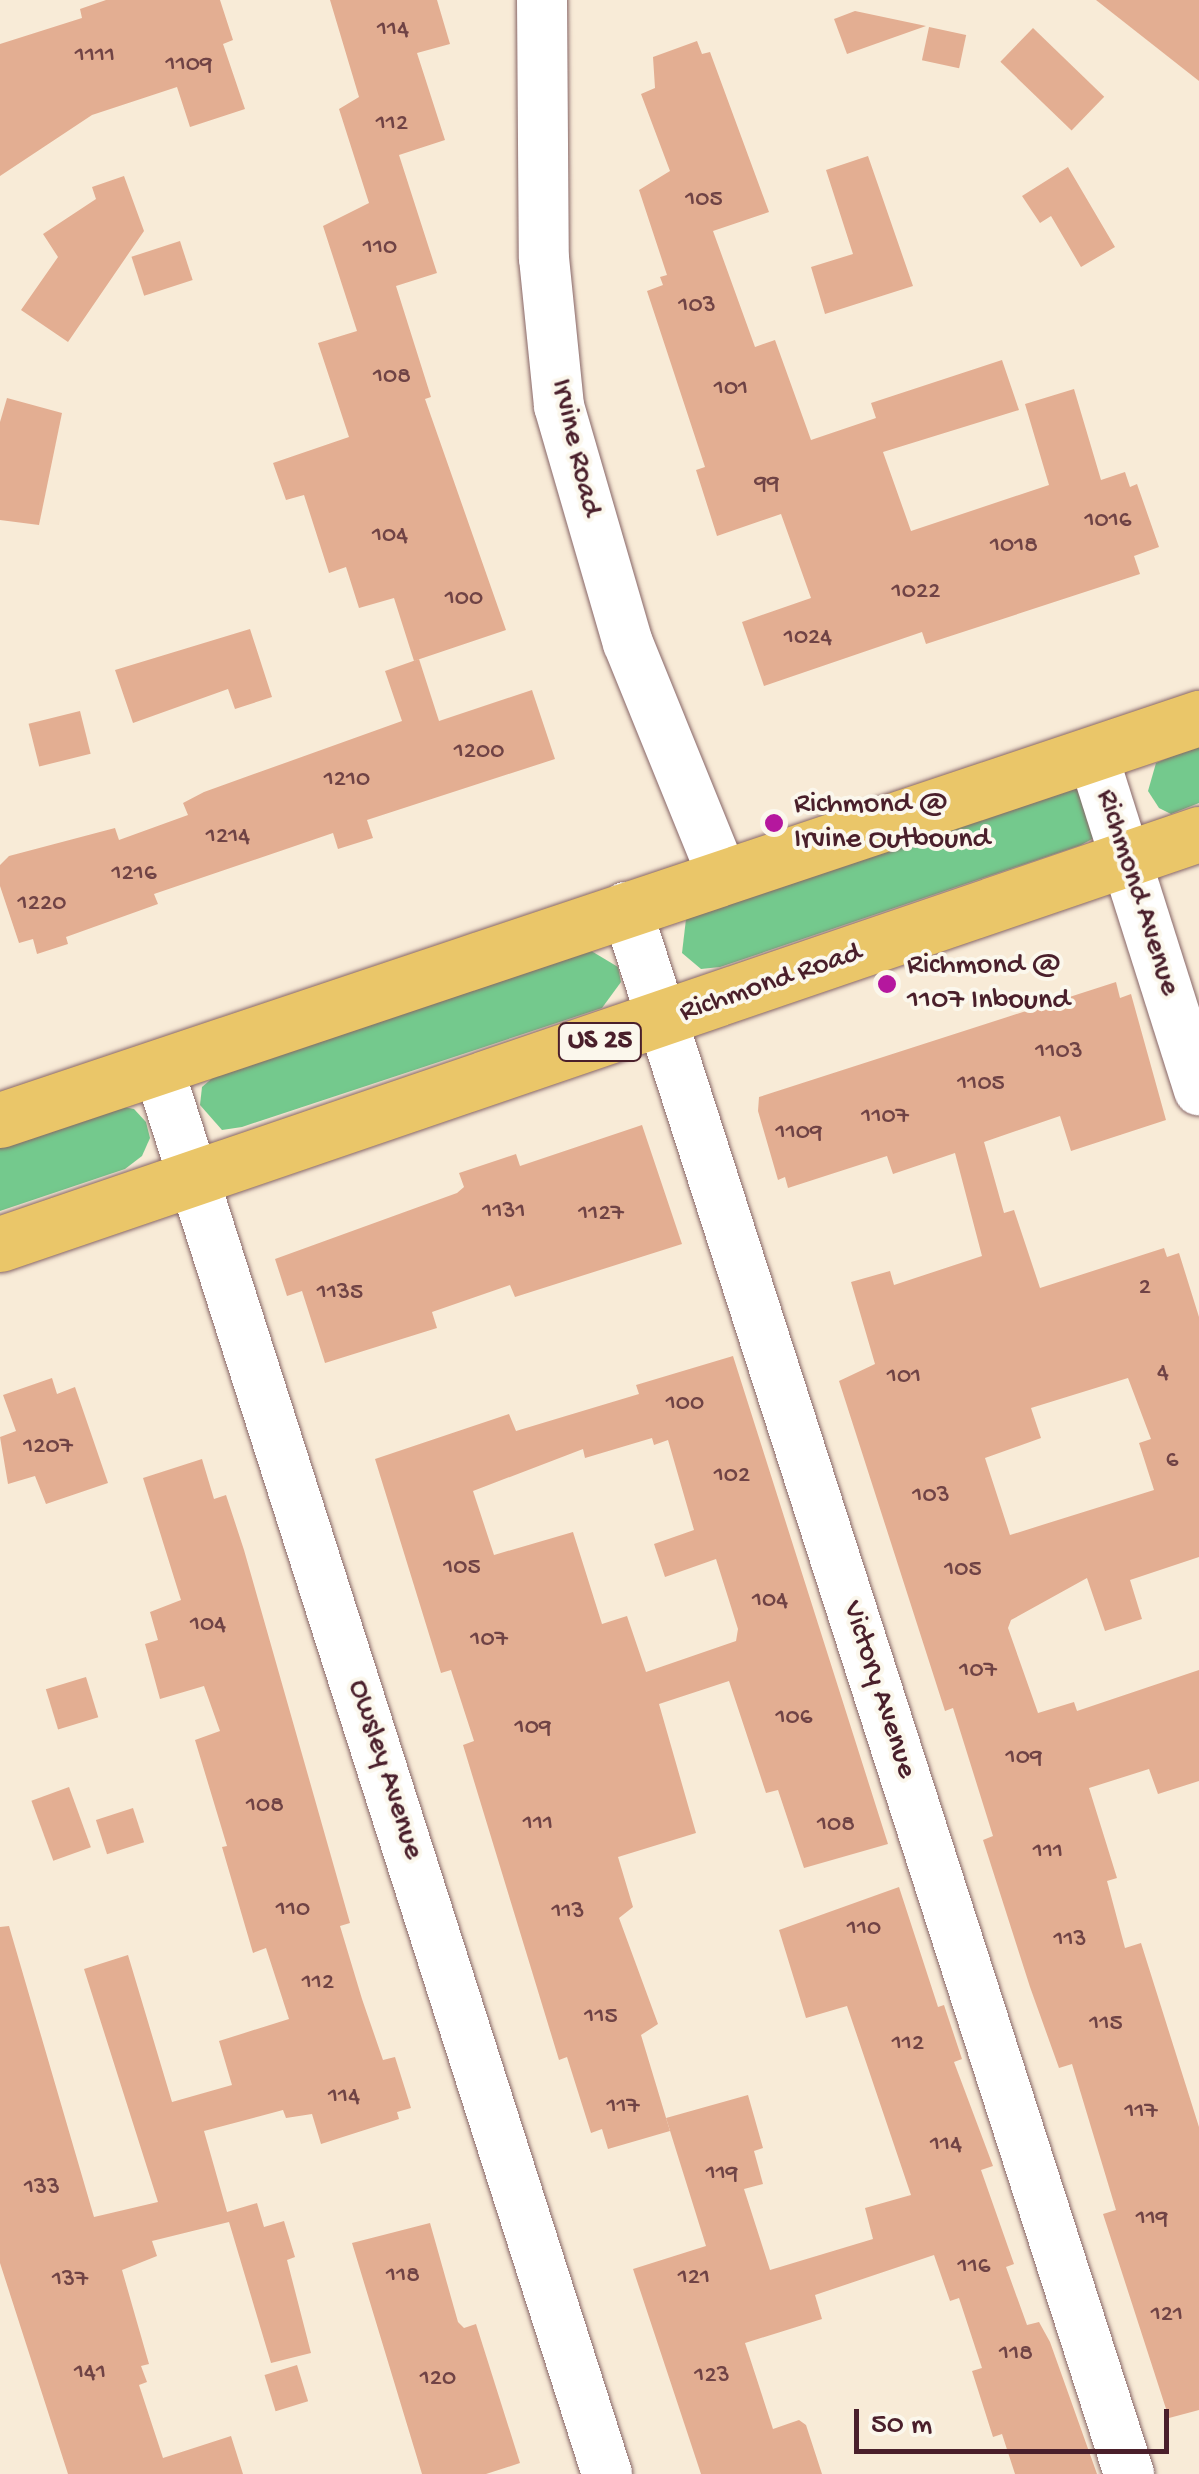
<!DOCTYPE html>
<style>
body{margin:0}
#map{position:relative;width:1199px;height:2474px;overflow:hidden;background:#f8ebd7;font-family:"Gochi Hand",sans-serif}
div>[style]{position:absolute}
.green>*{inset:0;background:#74c98d}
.building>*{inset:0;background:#e3ae92;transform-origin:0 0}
.roads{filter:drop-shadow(0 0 2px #876667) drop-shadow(0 0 2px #876667)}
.minor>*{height:50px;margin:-25px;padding:0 25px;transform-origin:25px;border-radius:25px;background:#fff}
.primary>*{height:55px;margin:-27.5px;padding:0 27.5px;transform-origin:27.5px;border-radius:27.5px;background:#eac669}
.dots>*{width:28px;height:28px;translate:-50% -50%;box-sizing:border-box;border:5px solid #fbf7ec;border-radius:50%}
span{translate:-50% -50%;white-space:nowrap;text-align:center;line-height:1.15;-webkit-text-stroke:8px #fbf7ec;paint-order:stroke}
.number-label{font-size:25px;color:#704345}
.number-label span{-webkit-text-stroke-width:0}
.shield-label span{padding:2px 8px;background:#fbf7ec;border:2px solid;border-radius:8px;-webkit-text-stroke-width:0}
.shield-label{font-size:28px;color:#4a1f2b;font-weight:700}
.street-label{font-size:30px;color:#4a1f2b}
.poi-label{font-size:30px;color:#4a1f2b}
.left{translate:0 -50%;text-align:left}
.scale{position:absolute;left:854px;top:2409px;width:315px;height:45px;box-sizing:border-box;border:5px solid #4a1f2b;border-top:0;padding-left:12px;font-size:30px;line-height:35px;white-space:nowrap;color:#4a1f2b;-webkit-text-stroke:8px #fbf7ec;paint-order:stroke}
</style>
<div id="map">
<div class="green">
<div style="clip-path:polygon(1199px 745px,1199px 803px,1171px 814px,1159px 808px,1148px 791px,1156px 763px)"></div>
<div style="clip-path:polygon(1080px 786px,1094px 838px,1081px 845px,720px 967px,701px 969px,682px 953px,686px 919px)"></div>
<div style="clip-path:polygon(588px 949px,618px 967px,621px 982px,602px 1008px,242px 1127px,222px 1130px,200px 1105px,202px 1087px,216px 1075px)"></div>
<div style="clip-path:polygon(114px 1105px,134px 1109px,146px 1122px,150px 1138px,142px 1156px,125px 1169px,0 1211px,0 1144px)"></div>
</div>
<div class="building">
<div style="clip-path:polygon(106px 0,220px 0,233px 40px,223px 44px,245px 109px,190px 127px,177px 87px,92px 115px,0 176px,0 44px,82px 18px,80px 9px)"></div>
<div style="clip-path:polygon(330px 0,437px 0,450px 44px,417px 53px,445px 140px,399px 155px,437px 273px,396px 286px,431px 397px,425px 399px,506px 630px,414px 661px,394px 598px,359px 608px,346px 567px,329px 573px,304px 495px,286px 500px,273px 463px,349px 437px,318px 343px,357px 331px,323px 226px,369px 203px,339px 109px,359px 97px)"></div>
<div style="clip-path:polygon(1096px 0,1199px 0,1199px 81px)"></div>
<div style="clip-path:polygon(855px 11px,926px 26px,847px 54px,834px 19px)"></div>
<div style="left:929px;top:27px;width:38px;height:34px;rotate:12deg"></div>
<div style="left:1033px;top:28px;width:99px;height:47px;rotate:44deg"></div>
<div style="clip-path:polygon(697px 41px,702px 54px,710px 52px,769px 212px,713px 231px,755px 347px,775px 340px,811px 440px,876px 418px,871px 403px,1002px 360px,1019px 410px,883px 452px,911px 531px,1049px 485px,1025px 404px,1074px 389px,1101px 480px,1125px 472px,1130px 487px,1137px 484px,1159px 547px,1134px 556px,1140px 574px,926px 644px,922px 632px,764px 686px,742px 622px,811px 598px,781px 514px,717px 536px,696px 470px,705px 467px,647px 291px,663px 285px,660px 277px,667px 275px,639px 190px,670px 171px,641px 94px,655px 88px,653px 57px)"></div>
<div style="clip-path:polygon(868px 156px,913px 286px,825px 314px,811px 267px,853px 254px,826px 170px)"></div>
<div style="clip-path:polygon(1068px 167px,1115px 247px,1081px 267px,1051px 216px,1040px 223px,1022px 196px)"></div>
<div style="clip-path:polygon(124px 176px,144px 231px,68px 342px,21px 310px,58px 257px,43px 234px,96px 199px,92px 187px)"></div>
<div style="left:180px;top:241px;width:41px;height:51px;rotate:72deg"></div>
<div style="clip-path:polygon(7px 398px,62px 413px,39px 525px,0 520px,0 422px)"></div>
<div style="clip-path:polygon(250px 629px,272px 697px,235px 709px,228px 689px,133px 723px,115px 670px)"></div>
<div style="clip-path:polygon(419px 659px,439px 721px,532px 690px,555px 759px,367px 820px,373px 838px,338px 849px,333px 833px,154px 894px,158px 904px,66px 937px,68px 944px,37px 954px,33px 939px,19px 943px,0 886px,0 865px,9px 856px,115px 828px,119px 840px,188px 815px,183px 803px,204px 792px,402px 721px,385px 671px)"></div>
<div style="left:80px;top:711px;width:44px;height:53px;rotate:76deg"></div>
<div style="clip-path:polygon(evenodd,1116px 982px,1120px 998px,1131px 994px,1166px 1120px,1071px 1151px,1060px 1116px,984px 1142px,1004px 1213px,1014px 1210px,1040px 1288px,1164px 1248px,1167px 1257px,1179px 1253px,1199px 1317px,1199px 1557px,1130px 1580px,1142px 1619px,1105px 1631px,1087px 1578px,1011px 1620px,1008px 1628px,1038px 1713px,1074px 1702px,1077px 1711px,1199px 1670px,1199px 1781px,1158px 1794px,1149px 1769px,1089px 1788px,1117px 1878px,1107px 1881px,1125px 1948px,1141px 1943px,1199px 2127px,1199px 2410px,1169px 2418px,1103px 2214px,1116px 2210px,1072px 2064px,1059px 2068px,1030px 1987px,983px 1840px,993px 1836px,953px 1708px,945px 1711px,839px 1381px,875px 1364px,851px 1282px,890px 1271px,894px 1285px,982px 1256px,955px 1153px,893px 1174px,887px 1156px,788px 1188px,785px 1177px,778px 1180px,758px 1111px,759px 1097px,1116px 982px,1128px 1378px,1151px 1439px,1139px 1443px,1154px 1490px,1010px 1535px,985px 1458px,1041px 1438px,1031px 1408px,1128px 1378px)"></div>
<div style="clip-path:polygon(642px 1125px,682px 1244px,515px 1297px,510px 1285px,432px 1312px,437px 1328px,325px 1363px,302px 1291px,287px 1296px,275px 1259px,457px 1193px,464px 1187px,459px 1173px,516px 1154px,520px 1166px)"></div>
<div style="clip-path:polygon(evenodd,733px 1356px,888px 1844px,804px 1868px,778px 1790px,766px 1793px,729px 1681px,659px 1704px,696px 1833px,618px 1857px,633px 1907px,619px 1918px,658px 2024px,641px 2035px,670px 2131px,608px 2149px,602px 2129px,591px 2133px,567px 2057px,559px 2060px,463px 1745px,474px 1741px,451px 1670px,441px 1673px,375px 1459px,509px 1414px,516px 1431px,639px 1394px,636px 1385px,733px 1356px,652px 1438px,654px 1445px,668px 1440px,694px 1530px,654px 1544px,665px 1577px,716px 1559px,738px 1629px,736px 1641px,646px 1672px,627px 1616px,602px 1624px,573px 1532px,494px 1555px,473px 1491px,583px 1449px,585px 1458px,652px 1438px)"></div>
<div style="clip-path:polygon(52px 1378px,57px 1394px,75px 1387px,108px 1483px,46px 1504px,35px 1476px,8px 1484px,0 1437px,16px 1431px,3px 1395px)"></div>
<div style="clip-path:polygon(202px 1459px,214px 1499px,226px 1495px,244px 1550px,350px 1923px,340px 1926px,362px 1999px,383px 2060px,395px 2057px,411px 2108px,397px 2112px,399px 2119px,321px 2144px,312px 2114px,286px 2118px,283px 2110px,204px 2131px,227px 2212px,257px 2203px,264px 2227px,284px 2221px,295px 2257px,287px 2260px,311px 2353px,271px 2363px,229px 2222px,152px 2241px,157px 2256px,122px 2270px,149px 2364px,141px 2366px,147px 2382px,139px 2385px,163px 2458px,231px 2436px,243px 2474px,68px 2474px,0 2263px,0 1927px,9px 1926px,94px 2217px,158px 2202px,84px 1969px,128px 1955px,172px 2102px,232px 2085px,219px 2041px,289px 2019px,266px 1948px,253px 1953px,222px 1847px,227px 1846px,195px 1740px,220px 1731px,204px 1686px,160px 1699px,145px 1644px,158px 1640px,150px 1612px,181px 1600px,143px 1478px)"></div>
<div style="left:86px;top:1677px;width:42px;height:42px;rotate:73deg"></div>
<div style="left:69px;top:1787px;width:64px;height:40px;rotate:70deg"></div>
<div style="left:133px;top:1808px;width:36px;height:39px;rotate:72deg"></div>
<div style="clip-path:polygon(899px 1887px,938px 2007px,944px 2005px,962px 2059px,954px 2062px,993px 2166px,981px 2170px,1014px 2264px,1006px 2267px,1027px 2325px,1039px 2322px,1050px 2342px,1097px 2474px,1015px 2474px,1002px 2434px,993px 2437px,972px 2371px,982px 2368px,959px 2298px,950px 2301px,934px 2255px,815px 2295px,822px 2319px,745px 2343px,773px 2429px,799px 2420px,806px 2425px,822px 2474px,701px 2474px,633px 2269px,706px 2246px,666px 2118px,748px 2095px,763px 2148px,754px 2151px,763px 2184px,744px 2189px,770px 2270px,873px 2239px,865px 2208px,911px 2195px,847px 2006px,806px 2018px,779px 1930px)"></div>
<div style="clip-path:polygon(430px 2223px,458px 2322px,464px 2328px,476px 2324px,520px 2463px,486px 2474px,422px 2474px,352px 2243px)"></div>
<div style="left:297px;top:2365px;width:38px;height:34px;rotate:73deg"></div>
</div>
<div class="roads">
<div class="minor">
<div style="left:542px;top:0;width:258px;rotate:89.6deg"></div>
<div style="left:544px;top:258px;width:149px;rotate:84.2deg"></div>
<div style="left:559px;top:406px;width:247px;rotate:73.8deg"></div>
<div style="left:628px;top:643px;width:249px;rotate:67.9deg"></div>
<div style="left:1092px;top:753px;width:354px;rotate:72.4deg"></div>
<div style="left:626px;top:907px;width:1646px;rotate:72.2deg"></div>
<div style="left:158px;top:1067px;width:1477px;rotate:72.3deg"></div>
</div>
<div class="primary">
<div style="left:0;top:1120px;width:1265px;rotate:-18.54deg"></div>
<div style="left:0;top:1244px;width:1267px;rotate:-18.88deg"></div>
</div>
</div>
<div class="dots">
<div style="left:774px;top:823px;background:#b5179e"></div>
<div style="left:887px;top:984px;background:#b5179e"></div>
</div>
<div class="number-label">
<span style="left:393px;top:31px">114</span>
<span style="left:95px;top:57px">1111</span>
<span style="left:189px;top:66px">1109</span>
<span style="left:392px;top:125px">112</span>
<span style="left:704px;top:201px">105</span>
<span style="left:380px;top:249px">110</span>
<span style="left:697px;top:307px">103</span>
<span style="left:392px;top:378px">108</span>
<span style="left:731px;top:390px">101</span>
<span style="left:767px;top:485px">99</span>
<span style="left:1108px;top:522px">1016</span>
<span style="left:390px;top:537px">104</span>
<span style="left:1014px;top:547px">1018</span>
<span style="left:916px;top:593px">1022</span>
<span style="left:464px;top:600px">100</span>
<span style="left:808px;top:639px">1024</span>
<span style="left:479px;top:753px">1200</span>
<span style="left:347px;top:781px">1210</span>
<span style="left:228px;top:838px">1214</span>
<span style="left:134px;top:875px">1216</span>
<span style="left:42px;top:905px">1220</span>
<span style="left:1059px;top:1053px">1103</span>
<span style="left:981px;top:1085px">1105</span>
<span style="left:885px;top:1118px">1107</span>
<span style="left:799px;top:1134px">1109</span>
<span style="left:504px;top:1213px">1131</span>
<span style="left:601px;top:1215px">1127</span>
<span style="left:1145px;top:1289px">2</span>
<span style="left:340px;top:1294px">1135</span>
<span style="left:1163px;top:1374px">4</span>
<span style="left:904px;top:1378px">101</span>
<span style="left:685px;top:1405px">100</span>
<span style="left:48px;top:1448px">1207</span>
<span style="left:1172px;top:1462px">6</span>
<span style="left:732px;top:1477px">102</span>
<span style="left:931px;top:1497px">103</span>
<span style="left:462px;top:1569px">105</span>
<span style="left:963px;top:1571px">105</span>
<span style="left:770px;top:1602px">104</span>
<span style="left:208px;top:1626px">104</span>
<span style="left:489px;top:1641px">107</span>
<span style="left:978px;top:1672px">107</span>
<span style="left:794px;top:1719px">106</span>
<span style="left:533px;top:1729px">109</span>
<span style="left:1024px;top:1759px">109</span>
<span style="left:265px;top:1807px">108</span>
<span style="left:538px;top:1825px">111</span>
<span style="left:836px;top:1826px">108</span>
<span style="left:1048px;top:1853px">111</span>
<span style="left:293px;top:1911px">110</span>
<span style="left:568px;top:1913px">113</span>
<span style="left:864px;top:1930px">110</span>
<span style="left:1070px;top:1941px">113</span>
<span style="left:318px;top:1984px">112</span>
<span style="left:601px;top:2018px">115</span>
<span style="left:1106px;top:2025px">115</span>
<span style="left:908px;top:2045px">112</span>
<span style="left:344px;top:2098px">114</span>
<span style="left:623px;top:2108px">117</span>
<span style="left:1141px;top:2113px">117</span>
<span style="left:946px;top:2146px">114</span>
<span style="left:722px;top:2175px">119</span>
<span style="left:42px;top:2189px">133</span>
<span style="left:1152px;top:2220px">119</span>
<span style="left:974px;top:2268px">116</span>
<span style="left:403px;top:2277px">118</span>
<span style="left:694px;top:2279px">121</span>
<span style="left:70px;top:2281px">137</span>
<span style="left:1167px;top:2316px">121</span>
<span style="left:1016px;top:2355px">118</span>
<span style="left:90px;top:2374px">141</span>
<span style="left:712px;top:2377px">123</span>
<span style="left:438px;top:2380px">120</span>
</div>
<div class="shield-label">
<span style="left:600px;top:1042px">US 25</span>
</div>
<div class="street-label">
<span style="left:574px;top:448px;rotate:77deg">Irvine Road</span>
<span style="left:1136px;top:893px;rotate:72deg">Richmond Avenue</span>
<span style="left:771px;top:984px;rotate:-19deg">Richmond Road</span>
<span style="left:878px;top:1690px;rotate:72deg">Victory Avenue</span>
<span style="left:384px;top:1770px;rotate:72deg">Owsley Avenue</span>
</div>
<div class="poi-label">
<span class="left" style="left:794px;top:823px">Richmond @<br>Irvine Outbound</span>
<span class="left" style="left:907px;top:984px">Richmond @<br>1107 Inbound</span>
</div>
<div class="scale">50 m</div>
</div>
